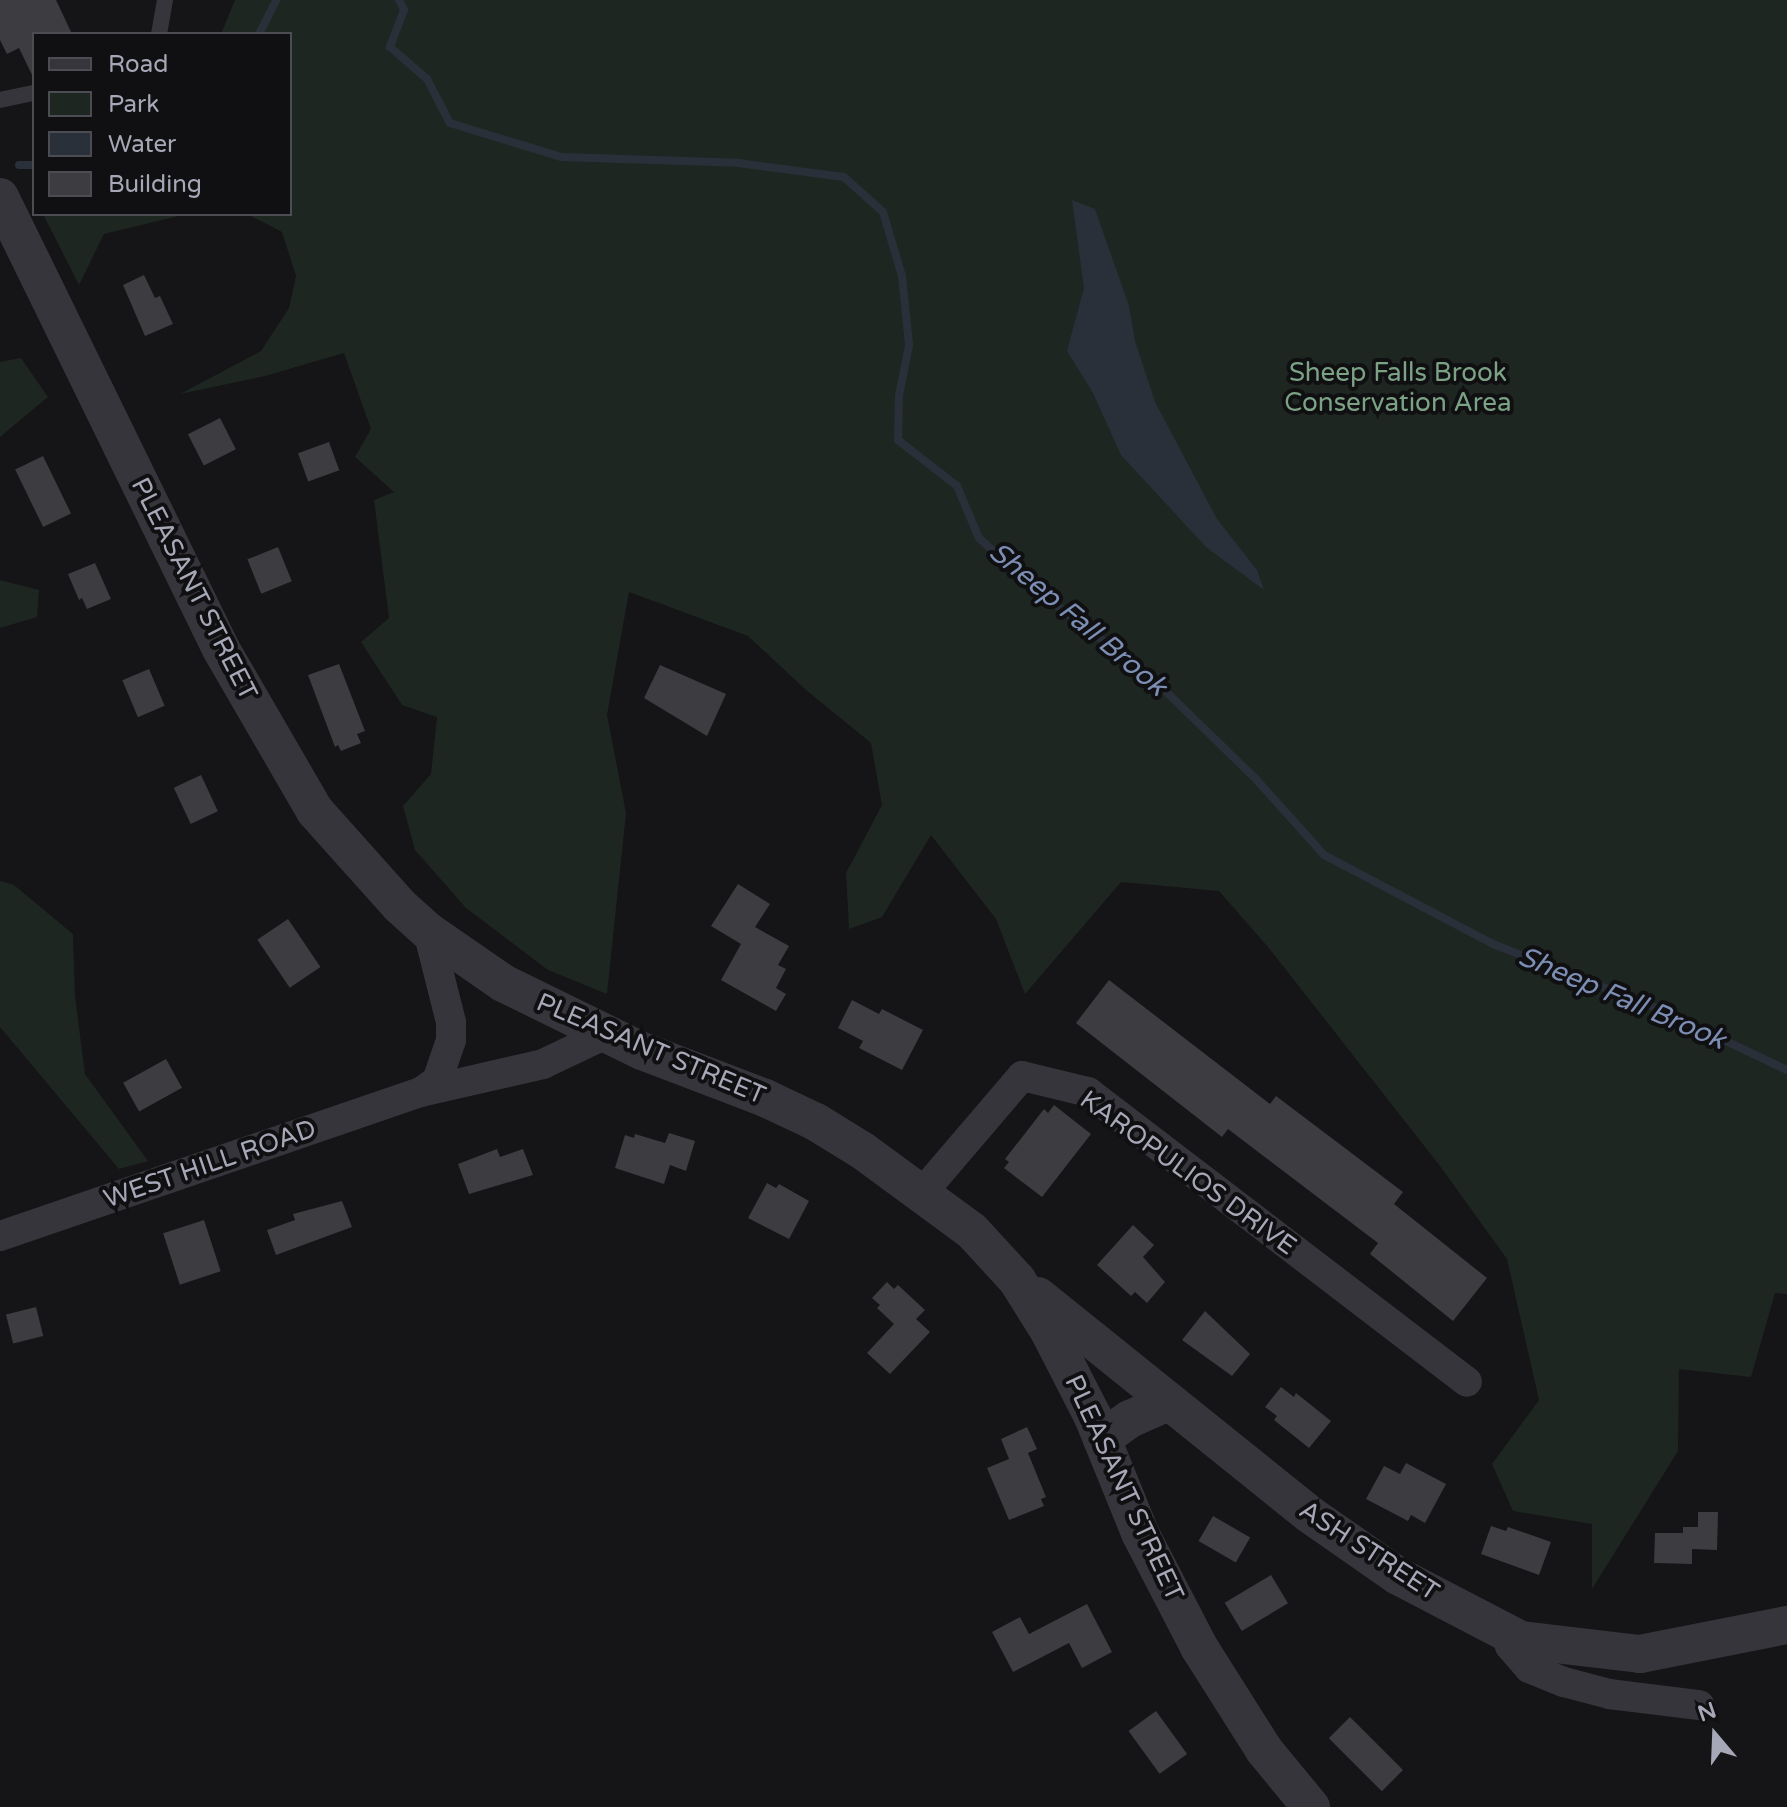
<!DOCTYPE html>
<style>
body{margin:0}
#map{position:relative;width:1787px;height:1807px;overflow:hidden;background:#151416;font-family:"Varela Round",sans-serif}
div>[style]{position:absolute}
.green>*{inset:0;background:#1e2621}
.water>*{inset:0;background:#2a303a}
.stream>*{height:8px;margin:-4px;padding:0 4px;transform-origin:4px;border-radius:4px;background:#2a303a}
.building>*{inset:0;background:#3c3c41;transform-origin:0 0}
.service>*{height:16px;margin:-8px;padding:0 8px;transform-origin:8px;border-radius:8px;background:#36353b}
.minor>*{height:30px;margin:-15px;padding:0 15px;transform-origin:15px;border-radius:15px;background:#36353b}
.tertiary>*{height:38px;margin:-19px;padding:0 19px;transform-origin:19px;border-radius:19px;background:#36353b}
span{translate:-50% -50%;white-space:nowrap;text-align:center;line-height:1.15;-webkit-text-stroke:8px #100f11;paint-order:stroke}
.park-label{font-size:26px;color:#7ca286}
.street-label{font-size:26px;color:#a6a8b7}
.water-label{font-size:28px;color:#7c8eb3;font-style:italic}
.legend{position:absolute;left:32px;top:32px;width:260px;height:184px;box-sizing:border-box;background:#100f11;border:2px solid #4c4c53;margin:0;padding:10px 14px;list-style:none;font-size:24px;color:#a6a8b7}
.legend li{display:flex;align-items:center;gap:16px;height:40px}
.legend b{width:40px;border:2px solid #4c4c53}
.north{position:absolute;left:1675px;top:1695px;width:80px;height:80px;-webkit-text-stroke:6px #100f11;paint-order:stroke;rotate:341deg;font-size:22px;font-weight:700;line-height:32px;text-align:center;color:#a6a8b7}
.north::after{content:'';display:block;margin:auto;width:28px;height:36px;background:#a6a8b7;clip-path:polygon(50% 0,100% 100%,50% 72%,0 100%)}
</style>
<div id="map">
<div class="green">
<div style="clip-path:polygon(235px 0,1787px 0,1787px 1294px,1775px 1293px,1751px 1377px,1679px 1369px,1678px 1451px,1592px 1589px,1592px 1524px,1513px 1511px,1492px 1464px,1539px 1400px,1507px 1259px,1440px 1166px,1268px 947px,1219px 891px,1121px 882px,1025px 994px,996px 919px,931px 835px,882px 917px,849px 929px,846px 873px,882px 805px,871px 743px,806px 690px,748px 636px,629px 592px,607px 715px,626px 813px,607px 994px,548px 970px,466px 908px,415px 850px,403px 806px,431px 774px,437px 717px,402px 705px,361px 642px,389px 618px,374px 500px,394px 492px,355px 457px,371px 429px,344px 353px,265px 376px,180px 394px,261px 351px,289px 308px,296px 276px,282px 232px,247px 214px,290px 214px,290px 34px,221px 34px)"></div>
<div style="clip-path:polygon(43px 214px,187px 214px,104px 234px,79px 285px)"></div>
<div style="clip-path:polygon(21px 358px,48px 397px,0 437px,0 362px)"></div>
<div style="clip-path:polygon(0 580px,39px 590px,37px 617px,0 628px)"></div>
<div style="clip-path:polygon(0 881px,14px 885px,73px 934px,75px 996px,85px 1074px,148px 1161px,119px 1169px,0 1027px)"></div>
</div>
<div class="water">
<div style="clip-path:polygon(1072px 200px,1095px 209px,1129px 306px,1135px 341px,1155px 402px,1217px 519px,1257px 570px,1264px 590px,1206px 547px,1121px 455px,1092px 391px,1067px 351px,1084px 288px)"></div>
</div>
<div class="stream">
<div style="left:399px;top:0;width:11px;rotate:63deg"></div>
<div style="left:404px;top:10px;width:40px;rotate:111deg"></div>
<div style="left:390px;top:47px;width:49px;rotate:40.9deg"></div>
<div style="left:427px;top:79px;width:50px;rotate:62.4deg"></div>
<div style="left:450px;top:123px;width:116px;rotate:17deg"></div>
<div style="left:561px;top:157px;width:177px;rotate:1.9deg"></div>
<div style="left:738px;top:163px;width:107px;rotate:7.5deg"></div>
<div style="left:844px;top:177px;width:52px;rotate:41.9deg"></div>
<div style="left:883px;top:212px;width:67px;rotate:73.5deg"></div>
<div style="left:902px;top:276px;width:69px;rotate:84.2deg"></div>
<div style="left:909px;top:345px;width:52px;rotate:101.1deg"></div>
<div style="left:899px;top:396px;width:44px;rotate:91.3deg"></div>
<div style="left:898px;top:440px;width:75px;rotate:37.9deg"></div>
<div style="left:957px;top:486px;width:56px;rotate:67.1deg"></div>
<div style="left:979px;top:538px;width:76px;rotate:42.3deg"></div>
<div style="left:1035px;top:589px;width:146px;rotate:37.2deg"></div>
<div style="left:1151px;top:677px;width:145px;rotate:44.2deg"></div>
<div style="left:1255px;top:778px;width:103px;rotate:48.1deg"></div>
<div style="left:1324px;top:855px;width:191px;rotate:27.8deg"></div>
<div style="left:1493px;top:944px;width:180px;rotate:21.4deg"></div>
<div style="left:1661px;top:1010px;width:140px;rotate:25.5deg"></div>
<div style="left:259px;top:34px;width:38px;rotate:-63deg"></div>
<div style="left:19px;top:165px;width:15px"></div>
</div>
<div class="building">
<div style="clip-path:polygon(0 0,56px 0,72px 34px,34px 34px,34px 79px,19px 48px,7px 54px,0 40px)"></div>
<div style="clip-path:polygon(144px 275px,155px 298px,160px 296px,173px 324px,145px 336px,123px 285px)"></div>
<div style="left:220px;top:418px;width:35px;height:36px;rotate:63deg"></div>
<div style="left:329px;top:442px;width:30px;height:33px;rotate:70deg"></div>
<div style="left:43px;top:456px;width:64px;height:31px;rotate:64deg"></div>
<div style="left:278px;top:547px;width:37px;height:33px;rotate:68deg"></div>
<div style="clip-path:polygon(95px 563px,111px 599px,87px 609px,82px 598px,79px 600px,68px 574px)"></div>
<div style="clip-path:polygon(339px 664px,365px 731px,357px 734px,361px 743px,341px 751px,338px 745px,335px 747px,308px 675px)"></div>
<div style="clip-path:polygon(660px 665px,726px 694px,707px 736px,644px 698px)"></div>
<div style="left:149px;top:669px;width:40px;height:29px;rotate:67deg"></div>
<div style="left:201px;top:775px;width:40px;height:30px;rotate:65deg"></div>
<div style="clip-path:polygon(738px 884px,770px 904px,755px 927px,789px 946px,778px 965px,786px 969px,776px 988px,786px 994px,776px 1011px,721px 980px,741px 944px,711px 926px)"></div>
<div style="left:288px;top:919px;width:58px;height:37px;rotate:56deg"></div>
<div style="clip-path:polygon(1109px 980px,1270px 1104px,1276px 1096px,1403px 1192px,1394px 1204px,1487px 1278px,1453px 1321px,1370px 1254px,1378px 1243px,1228px 1129px,1222px 1137px,1076px 1023px)"></div>
<div style="clip-path:polygon(852px 1000px,879px 1014px,882px 1009px,923px 1030px,902px 1070px,859px 1048px,863px 1041px,838px 1028px)"></div>
<div style="left:166px;top:1059px;width:33px;height:49px;rotate:61deg"></div>
<div style="clip-path:polygon(1054px 1105px,1091px 1134px,1042px 1197px,1004px 1168px,1009px 1162px,1005px 1159px,1044px 1109px,1048px 1113px)"></div>
<div style="clip-path:polygon(669px 1133px,695px 1141px,686px 1171px,670px 1165px,664px 1184px,615px 1168px,625px 1135px,634px 1138px,635px 1134px,665px 1143px)"></div>
<div style="clip-path:polygon(497px 1149px,500px 1157px,523px 1149px,533px 1175px,469px 1194px,458px 1164px)"></div>
<div style="clip-path:polygon(767px 1183px,776px 1188px,779px 1184px,809px 1201px,789px 1239px,748px 1218px)"></div>
<div style="clip-path:polygon(342px 1201px,352px 1227px,276px 1255px,267px 1230px,295px 1220px,293px 1214px)"></div>
<div style="left:204px;top:1220px;width:54px;height:43px;rotate:72deg"></div>
<div style="clip-path:polygon(1133px 1225px,1154px 1245px,1143px 1257px,1165px 1282px,1147px 1303px,1135px 1292px,1131px 1296px,1097px 1265px)"></div>
<div style="clip-path:polygon(887px 1282px,894px 1289px,898px 1285px,925px 1310px,916px 1319px,930px 1332px,890px 1374px,867px 1353px,894px 1324px,877px 1308px,880px 1305px,872px 1298px)"></div>
<div style="left:36px;top:1307px;width:30px;height:31px;rotate:76deg"></div>
<div style="clip-path:polygon(1205px 1311px,1250px 1354px,1232px 1376px,1182px 1340px)"></div>
<div style="clip-path:polygon(1281px 1387px,1294px 1397px,1296px 1393px,1331px 1421px,1309px 1448px,1274px 1420px,1277px 1416px,1265px 1407px)"></div>
<div style="clip-path:polygon(1027px 1427px,1037px 1449px,1028px 1453px,1046px 1497px,1041px 1499px,1044px 1506px,1009px 1520px,987px 1468px,1009px 1459px,1001px 1439px)"></div>
<div style="clip-path:polygon(1406px 1463px,1446px 1484px,1425px 1523px,1411px 1515px,1408px 1521px,1366px 1499px,1384px 1466px,1400px 1474px)"></div>
<div style="clip-path:polygon(1698px 1512px,1718px 1512px,1717px 1550px,1692px 1549px,1692px 1564px,1654px 1563px,1655px 1533px,1683px 1533px,1683px 1527px,1698px 1527px)"></div>
<div style="left:1213px;top:1516px;width:43px;height:29px;rotate:30deg"></div>
<div style="clip-path:polygon(1491px 1526px,1506px 1531px,1508px 1527px,1551px 1542px,1539px 1575px,1481px 1554px)"></div>
<div style="left:1271px;top:1575px;width:33px;height:54px;rotate:59deg"></div>
<div style="clip-path:polygon(1087px 1604px,1112px 1652px,1082px 1668px,1069px 1643px,1013px 1672px,992px 1632px,1020px 1617px,1029px 1634px)"></div>
<div style="left:1156px;top:1711px;width:53px;height:34px;rotate:54deg"></div>
<div style="left:1350px;top:1717px;width:75px;height:30px;rotate:45deg"></div>
</div>
<div class="service">
<div style="left:159px;top:34px;width:35px;rotate:-80deg"></div>
<div style="left:0;top:100px;width:35px;rotate:-12deg"></div>
</div>
<div class="minor">
<div style="left:421px;top:1092px;width:125px;rotate:-12.9deg"></div>
<div style="left:543px;top:1064px;width:70px;rotate:-25.5deg"></div>
<div style="left:922px;top:1193px;width:154px;rotate:-49.5deg"></div>
<div style="left:1022px;top:1076px;width:68px;rotate:13.6deg"></div>
<div style="left:1088px;top:1092px;width:477px;rotate:37.4deg"></div>
<div style="left:0;top:1236px;width:445px;rotate:-18.9deg"></div>
<div style="left:421px;top:1092px;width:19px;rotate:-35deg"></div>
<div style="left:437px;top:1081px;width:43px;rotate:-71.1deg"></div>
<div style="left:451px;top:1040px;width:18px;rotate:-90deg"></div>
<div style="left:451px;top:1022px;width:94px;rotate:-104.2deg"></div>
<div style="left:1505px;top:1632px;width:15px;rotate:70deg"></div>
<div style="left:1510px;top:1646px;width:29px;rotate:49deg"></div>
<div style="left:1529px;top:1668px;width:38px;rotate:22deg"></div>
<div style="left:1564px;top:1682px;width:47px;rotate:14.9deg"></div>
<div style="left:1609px;top:1694px;width:91px;rotate:7deg"></div>
</div>
<div class="tertiary">
<div style="left:0;top:197px;width:503px;rotate:63.94deg"></div>
<div style="left:221px;top:649px;width:187px;rotate:59.9deg"></div>
<div style="left:315px;top:811px;width:127px;rotate:48.2deg"></div>
<div style="left:400px;top:906px;width:38px;rotate:42deg"></div>
<div style="left:428px;top:931px;width:91px;rotate:34.7deg"></div>
<div style="left:503px;top:983px;width:155px;rotate:26.1deg"></div>
<div style="left:642px;top:1051px;width:132px;rotate:20.9deg"></div>
<div style="left:765px;top:1098px;width:56px;rotate:25.2deg"></div>
<div style="left:816px;top:1122px;width:55px;rotate:31.7deg"></div>
<div style="left:863px;top:1151px;width:135px;rotate:36.3deg"></div>
<div style="left:972px;top:1231px;width:67px;rotate:47.4deg"></div>
<div style="left:1017px;top:1280px;width:60px;rotate:57.9deg"></div>
<div style="left:1049px;top:1331px;width:97px;rotate:62.9deg"></div>
<div style="left:1093px;top:1417px;width:125px;rotate:67.9deg"></div>
<div style="left:1140px;top:1533px;width:128px;rotate:62.6deg"></div>
<div style="left:1199px;top:1647px;width:122px;rotate:57.7deg"></div>
<div style="left:1264px;top:1750px;width:74px;rotate:50.5deg"></div>
<div style="left:1038px;top:1296px;width:348px;rotate:38.8deg"></div>
<div style="left:1309px;top:1514px;width:108px;rotate:34.9deg"></div>
<div style="left:1398px;top:1576px;width:139px;rotate:27.5deg"></div>
<div style="left:1521px;top:1640px;width:120px;rotate:6.7deg"></div>
<div style="left:1640px;top:1654px;width:150px;rotate:-11.2deg"></div>
<div style="left:1102px;top:1439px;width:34px;rotate:-36deg"></div>
<div style="left:1130px;top:1419px;width:42px;rotate:-24.1deg"></div>
</div>
<div class="park-label">
<span style="left:1398px;top:388px">Sheep Falls Brook<br>Conservation Area</span>
</div>
<div class="street-label">
<span style="left:194px;top:589px;rotate:63deg">PLEASANT STREET</span>
<span style="left:651px;top:1049px;rotate:23deg">PLEASANT STREET</span>
<span style="left:210px;top:1164px;rotate:-19deg">WEST HILL ROAD</span>
<span style="left:1188px;top:1173px;rotate:36deg">KAROPULIOS DRIVE</span>
<span style="left:1124px;top:1488px;rotate:65deg">PLEASANT STREET</span>
<span style="left:1369px;top:1551px;rotate:33deg">ASH STREET</span>
</div>
<div class="water-label">
<span style="left:1078px;top:619px;rotate:40deg">Sheep Fall Brook</span>
<span style="left:1622px;top:998px;rotate:23deg">Sheep Fall Brook</span>
</div>
<ul class="legend">
<li><b style="height:10px;background:#36353b"></b>Road</li>
<li><b style="height:22px;background:#1e2621"></b>Park</li>
<li><b style="height:22px;background:#2a303a"></b>Water</li>
<li><b style="height:22px;background:#3c3c41"></b>Building</li>
</ul>
<div class="north">N</div>
</div>
